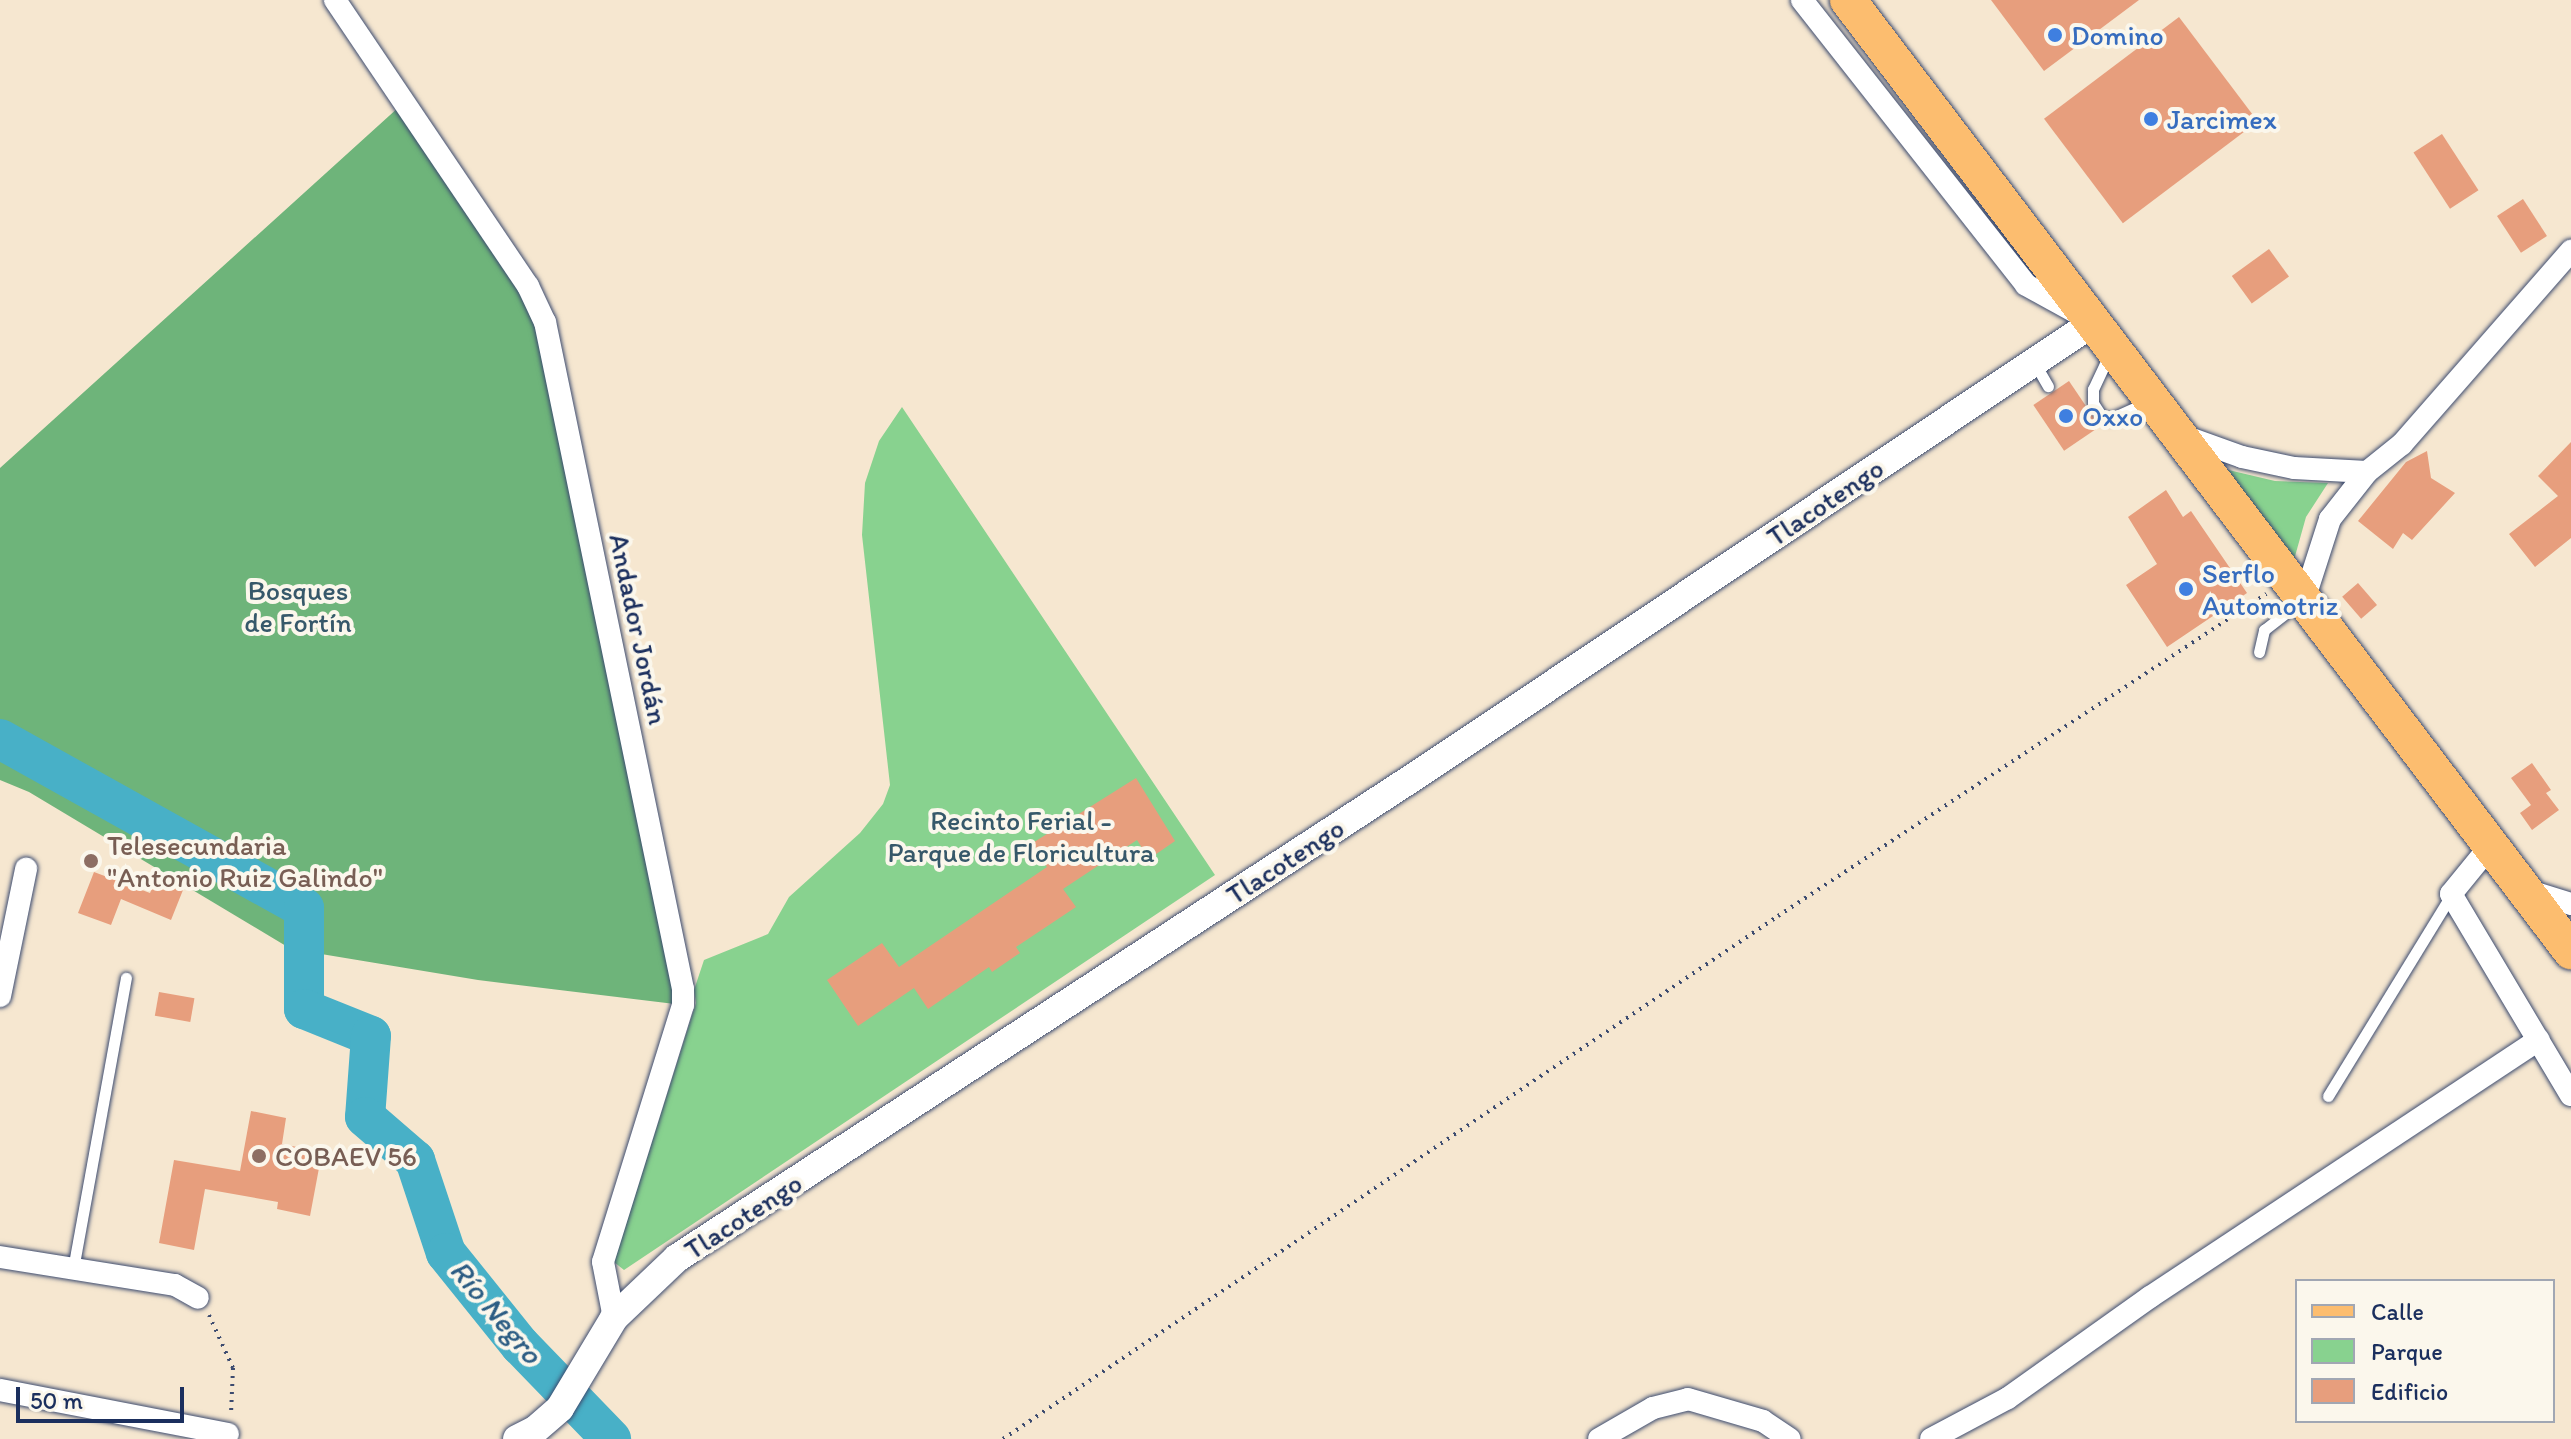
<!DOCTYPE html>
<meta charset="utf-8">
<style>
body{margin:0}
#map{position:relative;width:2571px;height:1439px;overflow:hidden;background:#f6e7d0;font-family:Itim,sans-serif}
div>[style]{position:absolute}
.green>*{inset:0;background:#88d28f}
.forest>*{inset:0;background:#6eb47a}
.river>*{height:40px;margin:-20px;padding:0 20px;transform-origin:20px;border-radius:20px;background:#48b0c7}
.building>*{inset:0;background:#e79e7d;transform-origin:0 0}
.path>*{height:4px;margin-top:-2px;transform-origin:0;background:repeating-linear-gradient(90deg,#3c4b6f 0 2px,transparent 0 8px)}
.roads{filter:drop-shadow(0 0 2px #3c4b6f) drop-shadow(0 0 2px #3c4b6f)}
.service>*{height:11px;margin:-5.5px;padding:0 5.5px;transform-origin:5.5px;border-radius:5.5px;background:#fff}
.minor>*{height:22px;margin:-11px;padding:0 11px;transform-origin:11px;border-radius:11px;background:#fff}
.tertiary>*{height:28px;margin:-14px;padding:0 14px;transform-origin:14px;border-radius:14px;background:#fff}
.primary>*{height:36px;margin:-18px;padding:0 18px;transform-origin:18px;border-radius:18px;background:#fcbd6f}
.dots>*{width:22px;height:22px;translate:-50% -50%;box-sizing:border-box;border:4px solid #fbf7ec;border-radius:50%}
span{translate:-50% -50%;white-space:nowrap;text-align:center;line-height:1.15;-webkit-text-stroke:8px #fbf7ec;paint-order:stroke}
.shop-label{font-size:28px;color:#366cbe}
.left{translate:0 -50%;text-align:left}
.street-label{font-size:28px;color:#1b2f5e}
.park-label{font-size:28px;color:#36586a}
.education-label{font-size:28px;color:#785e54}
.water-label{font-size:30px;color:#2b5c83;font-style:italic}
.legend{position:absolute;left:2295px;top:1279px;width:260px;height:144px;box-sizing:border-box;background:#fbf7ec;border:2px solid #a1a7b3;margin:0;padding:10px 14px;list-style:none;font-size:24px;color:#1b2f5e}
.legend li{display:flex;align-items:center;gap:16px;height:40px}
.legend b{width:40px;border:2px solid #a1a7b3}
.scale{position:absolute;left:16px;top:1387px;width:168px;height:36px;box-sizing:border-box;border:4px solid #1b2f5e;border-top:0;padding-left:10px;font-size:24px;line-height:28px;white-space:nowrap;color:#1b2f5e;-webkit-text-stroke:6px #fbf7ec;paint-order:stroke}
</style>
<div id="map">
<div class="green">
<div style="clip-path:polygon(902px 407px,1215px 875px,624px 1270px,614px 1262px,696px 1003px,694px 990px,704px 960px,768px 934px,789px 897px,860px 833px,883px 804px,890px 785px,862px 535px,865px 483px,879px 441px)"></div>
<div style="clip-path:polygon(2220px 468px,2275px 481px,2328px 483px,2306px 517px,2292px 567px)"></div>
</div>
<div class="forest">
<div style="clip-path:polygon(400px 106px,545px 322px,683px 1005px,478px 980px,291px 949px,29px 792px,0 780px,0 468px)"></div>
</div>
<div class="river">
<div style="left:0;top:739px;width:348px;rotate:29.1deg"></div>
<div style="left:304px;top:908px;width:101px;rotate:90deg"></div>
<div style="left:304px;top:1009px;width:72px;rotate:21.9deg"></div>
<div style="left:371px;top:1036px;width:81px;rotate:94.2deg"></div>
<div style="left:365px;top:1117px;width:66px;rotate:40.7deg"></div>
<div style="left:415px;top:1160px;width:98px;rotate:71.6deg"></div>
<div style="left:446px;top:1253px;width:118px;rotate:51.2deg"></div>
<div style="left:520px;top:1345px;width:131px;rotate:45.9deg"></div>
</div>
<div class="building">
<div style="clip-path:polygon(1991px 0,2139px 0,2044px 71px)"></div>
<div style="left:2179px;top:17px;width:131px;height:169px;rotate:53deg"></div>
<div style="left:2442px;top:134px;width:67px;height:34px;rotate:57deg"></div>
<div style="left:2523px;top:199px;width:44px;height:31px;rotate:57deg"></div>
<div style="left:2269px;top:249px;width:34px;height:46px;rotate:54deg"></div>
<div style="left:2069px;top:381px;width:55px;height:43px;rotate:56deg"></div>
<div style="clip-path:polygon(2571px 442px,2571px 538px,2535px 567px,2509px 534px,2558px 496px,2538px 476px)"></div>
<div style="clip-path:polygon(2427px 451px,2431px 478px,2455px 493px,2412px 540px,2403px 533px,2393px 549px,2358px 521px,2406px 462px)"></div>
<div style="clip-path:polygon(2166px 490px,2183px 517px,2191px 511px,2247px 593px,2167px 647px,2126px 585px,2157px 564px,2128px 517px)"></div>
<div style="left:2358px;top:583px;width:29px;height:21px;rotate:49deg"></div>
<div style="clip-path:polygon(2532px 763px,2551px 790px,2546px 793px,2559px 810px,2532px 830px,2520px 813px,2531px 805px,2511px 778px)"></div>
<div style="clip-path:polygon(1136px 778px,1175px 841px,1149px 859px,1137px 840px,1063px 889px,1076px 907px,1016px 947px,1020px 953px,992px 972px,989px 967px,928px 1009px,914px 988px,858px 1026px,827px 980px,882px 943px,899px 967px,1047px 867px,1031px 844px)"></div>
<div style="clip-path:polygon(94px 872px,150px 893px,156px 879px,183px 890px,171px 920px,121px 899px,111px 925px,78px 913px)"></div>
<div style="left:159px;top:992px;width:36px;height:24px;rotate:10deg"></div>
<div style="clip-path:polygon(251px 1111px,286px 1118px,282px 1144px,322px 1152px,310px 1216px,277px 1209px,278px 1202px,205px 1189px,194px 1250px,159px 1243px,174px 1160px,240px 1171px)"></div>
</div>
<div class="path">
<div style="left:209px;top:1315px;width:58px;rotate:65.6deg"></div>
<div style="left:233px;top:1368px;width:45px;rotate:92.5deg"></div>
<div style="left:1003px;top:1439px;width:935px;rotate:-34.01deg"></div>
<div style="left:1778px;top:916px;width:585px;rotate:-33.42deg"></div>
</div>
<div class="roads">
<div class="service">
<div style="left:2109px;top:355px;width:38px;rotate:115deg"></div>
<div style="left:2093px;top:389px;width:14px;rotate:90deg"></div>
<div style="left:2093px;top:403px;width:17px;rotate:57deg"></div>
<div style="left:2102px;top:417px;width:10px;rotate:6deg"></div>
<div style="left:2112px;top:418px;width:39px;rotate:-24deg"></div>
<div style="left:2034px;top:362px;width:28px;rotate:60deg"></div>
<div style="left:2259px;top:652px;width:23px;rotate:-77deg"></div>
<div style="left:2264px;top:630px;width:46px;rotate:-37.9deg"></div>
<div style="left:2328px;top:1096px;width:236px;rotate:-58.5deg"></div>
<div style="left:73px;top:1269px;width:296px;rotate:-79.7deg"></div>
</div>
<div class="minor">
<div style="left:335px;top:0;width:345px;rotate:56deg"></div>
<div style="left:528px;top:286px;width:40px;rotate:65deg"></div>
<div style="left:545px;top:322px;width:681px;rotate:78.31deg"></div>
<div style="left:683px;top:989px;width:16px;rotate:90deg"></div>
<div style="left:683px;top:1005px;width:269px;rotate:107.3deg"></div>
<div style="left:603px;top:1262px;width:57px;rotate:78.9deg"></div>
<div style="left:1802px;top:0;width:362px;rotate:51.8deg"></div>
<div style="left:2026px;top:285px;width:60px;rotate:28.7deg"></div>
<div style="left:2181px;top:435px;width:65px;rotate:19.8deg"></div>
<div style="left:2242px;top:457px;width:53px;rotate:11.9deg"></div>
<div style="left:2294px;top:468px;width:73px;rotate:3.1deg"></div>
<div style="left:2304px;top:600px;width:85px;rotate:-72.2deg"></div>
<div style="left:2330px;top:519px;width:60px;rotate:-51.8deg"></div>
<div style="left:2367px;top:472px;width:45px;rotate:-38.7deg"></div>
<div style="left:2402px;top:444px;width:257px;rotate:-48.8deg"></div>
<div style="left:2491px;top:845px;width:63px;rotate:129.2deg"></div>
<div style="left:2451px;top:894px;width:234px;rotate:59.2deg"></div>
<div style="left:2526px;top:890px;width:47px;rotate:17.3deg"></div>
<div style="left:0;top:996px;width:130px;rotate:-78.4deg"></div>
<div style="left:0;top:1257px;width:177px;rotate:9.1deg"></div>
<div style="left:175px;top:1285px;width:26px;rotate:29deg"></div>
<div style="left:0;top:1390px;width:232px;rotate:10.9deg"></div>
<div style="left:1599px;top:1439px;width:62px;rotate:-29.9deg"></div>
<div style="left:1653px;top:1408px;width:36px;rotate:-14deg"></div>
<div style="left:1688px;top:1399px;width:78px;rotate:16.3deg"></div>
<div style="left:1763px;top:1421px;width:32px;rotate:34deg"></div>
<div style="left:1931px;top:1439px;width:87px;rotate:-28deg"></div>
<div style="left:2008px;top:1398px;width:174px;rotate:-35.4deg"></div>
<div style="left:2150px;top:1297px;width:466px;rotate:-33.5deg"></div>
</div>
<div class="tertiary">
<div style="left:517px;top:1439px;width:20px;rotate:-27deg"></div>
<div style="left:535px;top:1430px;width:33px;rotate:-41deg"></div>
<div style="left:560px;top:1408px;width:105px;rotate:-59deg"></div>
<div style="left:614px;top:1318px;width:87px;rotate:-43.6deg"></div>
<div style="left:677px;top:1258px;width:894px;rotate:-33.14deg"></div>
<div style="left:1426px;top:769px;width:804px;rotate:-33.79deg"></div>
</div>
<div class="primary">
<div style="left:1848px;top:0;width:1195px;rotate:52.76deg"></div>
</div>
</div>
<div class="dots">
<div style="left:2055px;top:35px;background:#3f7fe0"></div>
<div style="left:2151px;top:119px;background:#3f7fe0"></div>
<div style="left:2066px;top:416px;background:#3f7fe0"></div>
<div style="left:2186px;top:589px;background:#3f7fe0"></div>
<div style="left:91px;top:861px;background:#8d6e63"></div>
<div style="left:259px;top:1156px;background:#8d6e63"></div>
</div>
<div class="shop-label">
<span class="left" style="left:2071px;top:35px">Domino</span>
<span class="left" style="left:2167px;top:119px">Jarcimex</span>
<span class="left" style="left:2082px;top:416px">Oxxo</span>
<span class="left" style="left:2202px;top:589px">Serflo<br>Automotriz</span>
</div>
<div class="street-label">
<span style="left:1825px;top:502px;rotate:-34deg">Tlacotengo</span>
<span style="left:639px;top:629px;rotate:78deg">Andador Jordán</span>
<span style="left:1285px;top:861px;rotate:-33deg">Tlacotengo</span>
<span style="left:743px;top:1216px;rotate:-33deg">Tlacotengo</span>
</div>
<div class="park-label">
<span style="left:298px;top:606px">Bosques<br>de Fortín</span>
<span style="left:1021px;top:836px">Recinto Ferial -<br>Parque de Floricultura</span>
</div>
<div class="education-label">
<span class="left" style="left:107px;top:861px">Telesecundaria<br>"Antonio Ruiz Galindo"</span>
<span class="left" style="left:275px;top:1156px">COBAEV 56</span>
</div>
<div class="water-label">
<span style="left:496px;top:1312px;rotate:50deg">Río Negro</span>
</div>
<ul class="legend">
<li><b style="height:10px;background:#fcbd6f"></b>Calle</li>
<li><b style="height:22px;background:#88d28f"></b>Parque</li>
<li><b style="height:22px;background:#e79e7d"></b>Edificio</li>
</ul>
<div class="scale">50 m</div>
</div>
